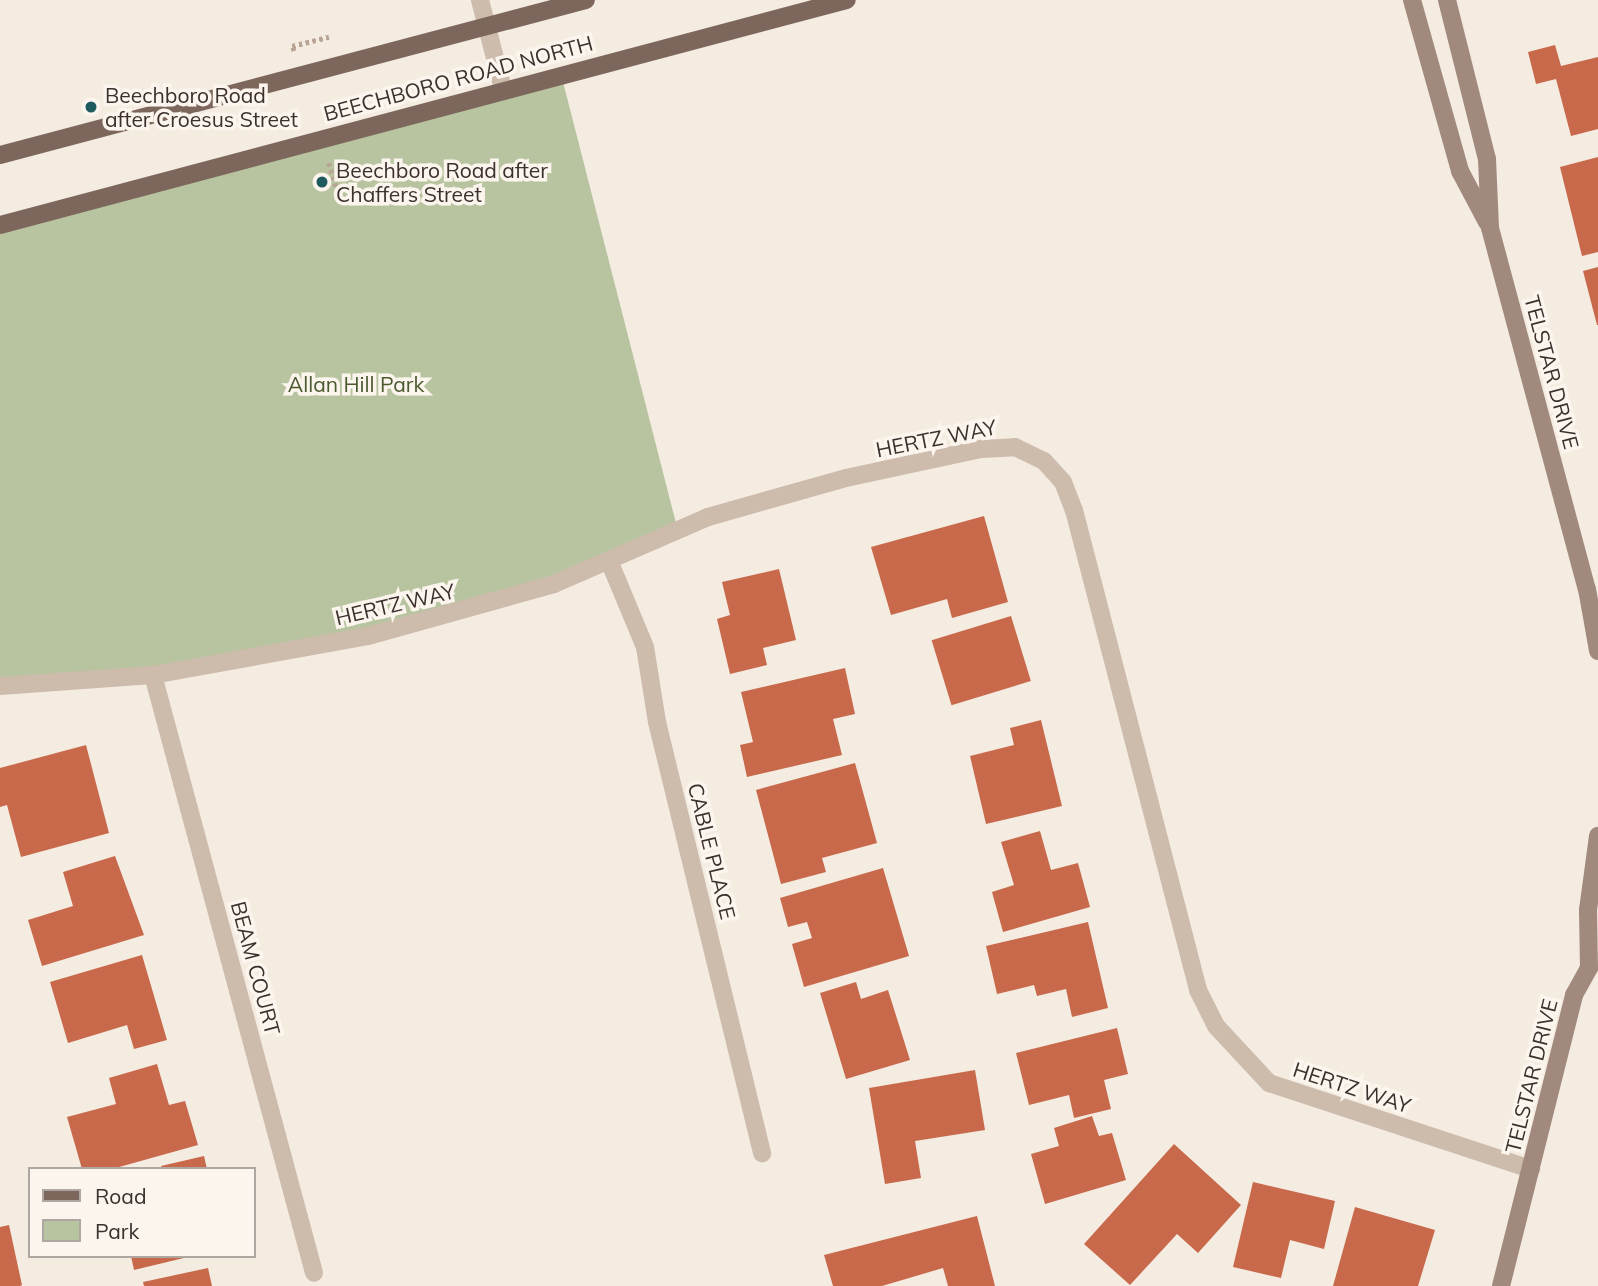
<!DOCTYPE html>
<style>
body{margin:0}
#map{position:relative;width:1598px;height:1286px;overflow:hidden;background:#f4ebe1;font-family:Mulish,sans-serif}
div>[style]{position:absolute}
.green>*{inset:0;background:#b8c4a0}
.building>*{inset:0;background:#c8694b;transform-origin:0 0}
.path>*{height:4.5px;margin-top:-2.25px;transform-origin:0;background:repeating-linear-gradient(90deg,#b9a596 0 3.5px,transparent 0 7px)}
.street>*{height:18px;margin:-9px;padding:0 9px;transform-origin:9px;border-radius:9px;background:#cdbbac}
.secondary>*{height:18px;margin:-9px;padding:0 9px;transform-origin:9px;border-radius:9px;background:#a18a7d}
.primary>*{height:18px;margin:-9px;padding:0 9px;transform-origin:9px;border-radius:9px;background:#7d675c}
.dots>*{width:19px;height:19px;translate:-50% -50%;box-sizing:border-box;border:4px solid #fbf5ee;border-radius:50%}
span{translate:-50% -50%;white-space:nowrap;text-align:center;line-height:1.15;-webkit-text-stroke:7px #fbf5ee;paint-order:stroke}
.street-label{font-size:21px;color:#3b302b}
.poi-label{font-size:21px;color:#3b302b}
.left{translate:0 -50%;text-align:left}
.park-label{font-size:21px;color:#4a5a2e}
.legend{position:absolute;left:28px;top:1167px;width:228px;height:91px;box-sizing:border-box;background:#fbf5ee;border:2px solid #aea6a0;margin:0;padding:9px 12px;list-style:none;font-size:21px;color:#3b302b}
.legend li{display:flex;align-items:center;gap:14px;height:35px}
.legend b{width:35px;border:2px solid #aea6a0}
</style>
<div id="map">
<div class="green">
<div style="clip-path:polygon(561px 74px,678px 531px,610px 563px,302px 648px,0 686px,0 225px)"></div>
</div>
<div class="building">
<div style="clip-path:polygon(1555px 45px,1561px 66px,1598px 57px,1598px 129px,1571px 136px,1556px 79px,1536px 84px,1528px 52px)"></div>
<div style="clip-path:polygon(1598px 157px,1598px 252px,1582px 256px,1560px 167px)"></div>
<div style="clip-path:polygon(1598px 267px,1598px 325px,1597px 325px,1583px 271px)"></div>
<div style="clip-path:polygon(984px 516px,1008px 602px,952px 618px,947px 599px,891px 615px,871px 547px)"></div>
<div style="clip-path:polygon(779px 569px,796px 640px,763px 648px,767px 665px,730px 674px,717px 619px,730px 615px,722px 582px)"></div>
<div style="left:1011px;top:616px;width:68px;height:83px;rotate:73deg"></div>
<div style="clip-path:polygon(845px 668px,855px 714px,833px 719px,842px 755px,747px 777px,740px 745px,753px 742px,741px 692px)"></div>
<div style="clip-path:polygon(1041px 720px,1062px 806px,986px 824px,970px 756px,1014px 745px,1010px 728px)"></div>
<div style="clip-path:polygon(86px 745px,109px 833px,21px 857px,7px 805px,0 807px,0 768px)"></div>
<div style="clip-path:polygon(855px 763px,877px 843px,822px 858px,826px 872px,781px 884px,756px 790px)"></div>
<div style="clip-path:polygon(1040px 831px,1051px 870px,1078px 863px,1090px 907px,1003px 932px,992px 892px,1014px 885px,1001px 842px)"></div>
<div style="clip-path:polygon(115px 856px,144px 935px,42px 966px,28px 920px,73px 906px,63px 872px)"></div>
<div style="clip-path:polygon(883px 868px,909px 956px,804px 987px,792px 944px,812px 938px,807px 922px,788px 927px,780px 898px)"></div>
<div style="clip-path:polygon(1088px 922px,1108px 1008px,1072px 1017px,1066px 989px,1037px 996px,1034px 985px,997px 994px,986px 946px)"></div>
<div style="clip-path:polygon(142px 955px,167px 1040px,134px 1049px,127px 1025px,68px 1043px,50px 982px)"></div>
<div style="clip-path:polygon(856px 982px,861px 999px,888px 990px,910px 1060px,846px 1079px,820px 993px)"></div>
<div style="clip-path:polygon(1117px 1028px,1128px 1074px,1104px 1080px,1111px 1109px,1074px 1118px,1069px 1095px,1029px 1105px,1016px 1053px)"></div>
<div style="clip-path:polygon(157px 1064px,169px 1105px,185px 1101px,198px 1145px,112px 1169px,82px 1169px,67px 1117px,116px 1104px,109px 1078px)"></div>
<div style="clip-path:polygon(975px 1070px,985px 1130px,915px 1141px,921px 1178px,885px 1184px,869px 1088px)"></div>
<div style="clip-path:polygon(1092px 1116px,1099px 1136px,1112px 1133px,1126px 1180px,1045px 1204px,1031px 1154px,1059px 1146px,1054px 1128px)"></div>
<div style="clip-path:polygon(1174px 1144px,1241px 1205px,1198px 1253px,1177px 1234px,1130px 1285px,1084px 1244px)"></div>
<div style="clip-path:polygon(204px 1156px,207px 1169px,162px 1169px,161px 1166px)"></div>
<div style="clip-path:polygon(1253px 1182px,1335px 1201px,1324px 1249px,1290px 1240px,1281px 1278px,1233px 1267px)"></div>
<div style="clip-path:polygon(1355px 1207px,1435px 1230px,1418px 1286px,1333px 1286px)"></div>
<div style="clip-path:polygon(977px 1216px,995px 1286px,948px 1286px,943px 1268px,882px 1286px,833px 1286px,824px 1255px)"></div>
<div style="clip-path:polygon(9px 1225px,22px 1285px,20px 1286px,0 1286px,0 1227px)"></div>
<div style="clip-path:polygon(131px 1256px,188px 1256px,188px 1257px,134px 1270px)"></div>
<div style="clip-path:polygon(208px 1268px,212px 1286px,144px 1286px,143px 1282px)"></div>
</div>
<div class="path">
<div style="left:294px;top:51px;width:5px;rotate:-112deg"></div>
<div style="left:292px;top:46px;width:38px;rotate:-14deg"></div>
<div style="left:329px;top:163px;width:34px;rotate:73deg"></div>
</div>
<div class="street">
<div style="left:480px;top:0;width:92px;rotate:75.5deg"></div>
<div style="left:610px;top:563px;width:91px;rotate:67.4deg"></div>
<div style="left:645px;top:647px;width:76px;rotate:80.9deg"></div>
<div style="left:657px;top:722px;width:444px;rotate:76.3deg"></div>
<div style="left:153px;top:675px;width:619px;rotate:74.93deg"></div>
<div style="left:0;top:686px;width:153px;rotate:-4.1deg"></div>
<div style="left:153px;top:675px;width:219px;rotate:-10.3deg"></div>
<div style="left:368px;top:636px;width:193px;rotate:-15.6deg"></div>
<div style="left:554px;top:584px;width:168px;rotate:-23.5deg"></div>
<div style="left:708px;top:517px;width:143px;rotate:-15.8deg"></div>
<div style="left:846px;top:478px;width:138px;rotate:-12.1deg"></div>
<div style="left:981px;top:449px;width:34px;rotate:-3deg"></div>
<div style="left:1015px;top:447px;width:32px;rotate:26deg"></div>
<div style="left:1044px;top:461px;width:28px;rotate:48deg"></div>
<div style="left:1063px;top:482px;width:30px;rotate:69deg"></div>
<div style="left:1074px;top:510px;width:496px;rotate:75.5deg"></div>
<div style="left:1198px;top:990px;width:40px;rotate:63.4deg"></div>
<div style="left:1216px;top:1026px;width:78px;rotate:47.1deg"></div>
<div style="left:1269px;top:1083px;width:276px;rotate:18.2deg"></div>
</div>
<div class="secondary">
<div style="left:1412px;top:0;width:178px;rotate:74.3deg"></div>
<div style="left:1460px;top:171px;width:58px;rotate:62.1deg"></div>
<div style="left:1447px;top:0;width:164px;rotate:75.9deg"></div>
<div style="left:1487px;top:159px;width:69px;rotate:87.5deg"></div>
<div style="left:1490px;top:228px;width:374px;rotate:75deg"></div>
<div style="left:1587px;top:589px;width:63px;rotate:79.9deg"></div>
<div style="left:1501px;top:1286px;width:300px;rotate:-75.9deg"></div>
<div style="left:1574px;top:995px;width:31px;rotate:-61deg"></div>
<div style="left:1589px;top:968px;width:58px;rotate:-91deg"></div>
<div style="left:1588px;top:910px;width:75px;rotate:-82.3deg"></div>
</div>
<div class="primary">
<div style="left:0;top:155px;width:606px;rotate:-14.82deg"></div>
<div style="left:0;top:225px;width:876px;rotate:-14.88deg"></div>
</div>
<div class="dots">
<div style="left:91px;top:107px;background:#1f5a5e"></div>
<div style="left:322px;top:182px;background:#1f5a5e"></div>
</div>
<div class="street-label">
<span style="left:458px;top:78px;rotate:-15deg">BEECHBORO ROAD NORTH</span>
<span style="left:1552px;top:372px;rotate:75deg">TELSTAR DRIVE</span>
<span style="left:936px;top:438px;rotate:-11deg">HERTZ WAY</span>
<span style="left:395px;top:604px;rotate:-13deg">HERTZ WAY</span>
<span style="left:712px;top:851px;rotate:76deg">CABLE PLACE</span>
<span style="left:256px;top:968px;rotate:75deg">BEAM COURT</span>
<span style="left:1531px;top:1076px;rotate:-76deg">TELSTAR DRIVE</span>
<span style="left:1352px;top:1087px;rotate:18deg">HERTZ WAY</span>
</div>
<div class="poi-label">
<span class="left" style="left:105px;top:107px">Beechboro Road<br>after Croesus Street</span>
<span class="left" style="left:336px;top:182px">Beechboro Road after<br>Chaffers Street</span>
</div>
<div class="park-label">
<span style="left:356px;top:384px">Allan Hill Park</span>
</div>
<ul class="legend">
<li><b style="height:9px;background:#7d675c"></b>Road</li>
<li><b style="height:19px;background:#b8c4a0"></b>Park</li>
</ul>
</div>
